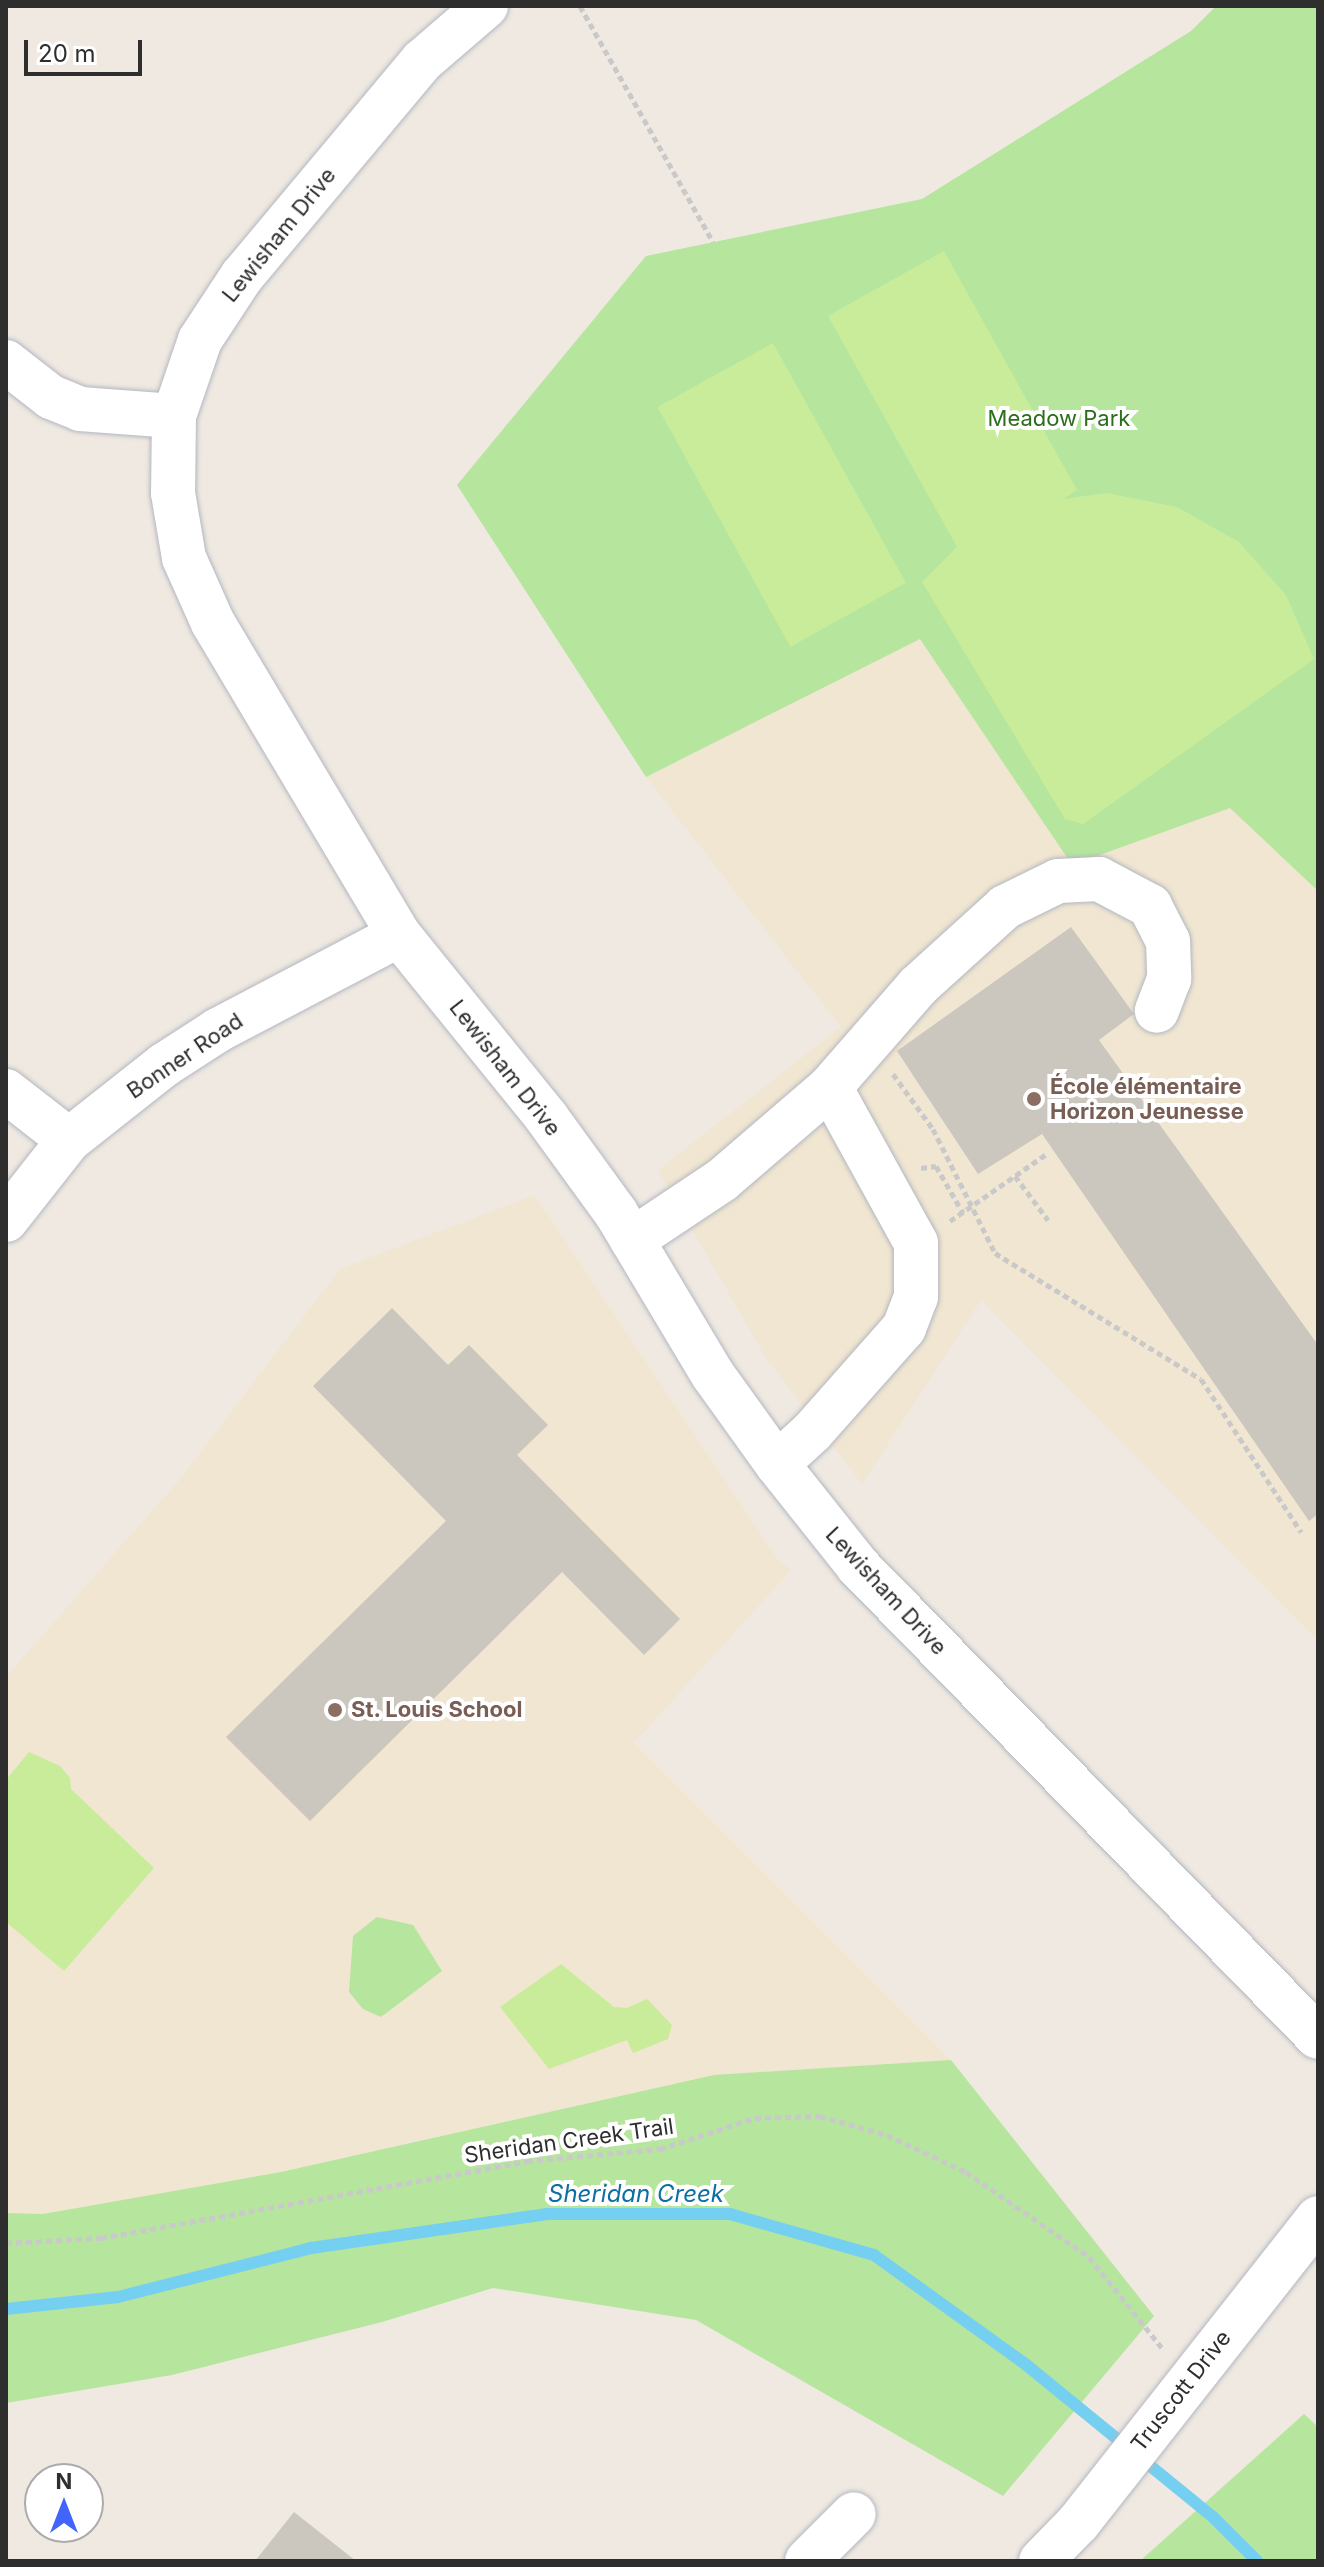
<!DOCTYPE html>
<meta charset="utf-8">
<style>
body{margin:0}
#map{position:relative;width:1324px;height:2567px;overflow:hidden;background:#efe9e1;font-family:Inter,sans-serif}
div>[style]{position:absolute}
.education>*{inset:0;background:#f0e6d1}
.green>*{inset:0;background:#b6e59e}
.pitch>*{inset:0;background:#c9ec9a;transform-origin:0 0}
.stream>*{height:12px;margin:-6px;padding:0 6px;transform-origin:6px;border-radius:6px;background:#75cff0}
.building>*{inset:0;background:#cbc7bf}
.path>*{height:5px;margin-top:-2.5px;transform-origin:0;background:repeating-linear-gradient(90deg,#c9c9c9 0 6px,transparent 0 10px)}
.roads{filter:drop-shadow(0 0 2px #b4b7c1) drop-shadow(0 0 2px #b4b7c1)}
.minor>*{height:44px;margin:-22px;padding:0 22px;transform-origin:22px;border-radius:22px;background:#fff}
.dots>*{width:22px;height:22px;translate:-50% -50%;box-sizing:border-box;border:4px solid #fff;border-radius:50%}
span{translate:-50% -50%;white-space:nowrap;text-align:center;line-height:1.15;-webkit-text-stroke:8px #fff;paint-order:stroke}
.street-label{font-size:22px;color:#2e2e2e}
.park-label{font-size:22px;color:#2c6e1b}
.education-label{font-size:22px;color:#785e54;font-weight:700}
.left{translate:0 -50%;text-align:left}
.water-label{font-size:24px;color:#0d6fa3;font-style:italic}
.frame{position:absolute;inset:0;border:8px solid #2e2e2e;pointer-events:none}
.north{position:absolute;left:24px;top:2463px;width:80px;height:80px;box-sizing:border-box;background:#fff;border:2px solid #ababab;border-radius:50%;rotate:0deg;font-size:22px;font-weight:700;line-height:32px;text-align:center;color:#2e2e2e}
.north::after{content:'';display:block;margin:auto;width:28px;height:36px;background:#4264fb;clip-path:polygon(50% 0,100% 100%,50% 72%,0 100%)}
.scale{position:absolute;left:24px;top:40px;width:118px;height:36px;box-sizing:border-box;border:4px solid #2e2e2e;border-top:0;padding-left:10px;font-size:24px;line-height:28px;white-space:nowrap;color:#2e2e2e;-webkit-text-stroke:6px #fff;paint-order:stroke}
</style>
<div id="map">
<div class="education">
<div style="clip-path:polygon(920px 638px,1072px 865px,1230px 807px,1318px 891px,1318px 1641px,981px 1300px,862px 1484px,766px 1358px,658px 1170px,841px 1027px,646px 777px)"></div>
<div style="clip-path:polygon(535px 1195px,777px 1558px,791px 1570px,634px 1743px,951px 2060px,714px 2075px,281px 2172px,43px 2214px,6px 2213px,6px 1677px,181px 1478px,340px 1269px)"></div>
</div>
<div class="green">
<div style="clip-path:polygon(1216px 6px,1318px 6px,1318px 891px,1230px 808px,1072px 865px,920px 639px,646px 777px,457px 485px,646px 256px,922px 199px,1191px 31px)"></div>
<div style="clip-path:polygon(377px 1917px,413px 1925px,442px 1971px,381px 2017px,363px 2009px,349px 1992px,353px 1936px)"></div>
<div style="clip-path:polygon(951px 2060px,1154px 2316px,1003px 2496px,696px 2320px,493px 2288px,382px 2322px,172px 2375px,6px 2403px,6px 2213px,43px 2214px,281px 2172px,714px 2075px)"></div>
<div style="clip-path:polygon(1304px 2414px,1318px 2427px,1318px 2561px,1140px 2561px)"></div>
</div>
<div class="pitch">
<div style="clip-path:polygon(944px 251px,1077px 490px,1063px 499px,1107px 493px,1177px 507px,1239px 542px,1286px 595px,1314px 659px,1083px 824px,1065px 819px,922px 582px,957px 547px,828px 316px)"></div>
<div style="left:773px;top:343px;width:274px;height:132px;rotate:61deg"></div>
<div style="clip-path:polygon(29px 1752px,60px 1766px,70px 1778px,71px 1789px,154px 1868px,64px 1971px,6px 1922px,6px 1780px)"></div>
<div style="clip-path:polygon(561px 1964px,614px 2007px,627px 2008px,647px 1999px,672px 2025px,668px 2039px,633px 2053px,627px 2040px,549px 2069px,500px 2007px)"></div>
</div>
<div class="stream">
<div style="left:6px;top:2309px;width:113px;rotate:-6.1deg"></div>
<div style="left:118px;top:2297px;width:199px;rotate:-14.2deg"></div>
<div style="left:311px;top:2248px;width:237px;rotate:-8.2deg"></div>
<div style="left:546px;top:2214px;width:184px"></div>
<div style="left:730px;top:2214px;width:150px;rotate:15.9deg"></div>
<div style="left:874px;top:2255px;width:185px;rotate:35.8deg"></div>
<div style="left:1024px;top:2363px;width:244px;rotate:39.2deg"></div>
<div style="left:1213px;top:2517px;width:62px;rotate:45deg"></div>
</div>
<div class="building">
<div style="clip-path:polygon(1071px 927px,1134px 1014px,1099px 1040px,1318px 1345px,1318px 1514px,1309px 1521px,1042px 1134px,978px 1174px,897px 1051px)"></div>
<div style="clip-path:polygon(392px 1308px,448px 1365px,469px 1345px,548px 1425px,517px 1455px,680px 1619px,644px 1655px,562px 1572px,310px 1821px,226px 1737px,446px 1521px,313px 1386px)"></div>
<div style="clip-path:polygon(294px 2512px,356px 2561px,255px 2561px)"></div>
</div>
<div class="path">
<div style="left:580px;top:6px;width:271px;rotate:60.6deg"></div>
<div style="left:893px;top:1074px;width:68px;rotate:54deg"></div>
<div style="left:933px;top:1129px;width:139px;rotate:63.4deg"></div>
<div style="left:995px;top:1253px;width:241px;rotate:31.5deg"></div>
<div style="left:1201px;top:1379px;width:183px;rotate:56.8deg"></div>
<div style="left:921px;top:1168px;width:15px;rotate:-8deg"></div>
<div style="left:936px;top:1166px;width:54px;rotate:60.1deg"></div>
<div style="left:1015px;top:1176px;width:55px;rotate:53.1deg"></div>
<div style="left:950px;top:1221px;width:119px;rotate:-34.8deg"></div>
<div style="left:6px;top:2243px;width:95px;rotate:-3deg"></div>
<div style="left:101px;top:2238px;width:433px;rotate:-10.2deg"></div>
<div style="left:527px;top:2161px;width:134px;rotate:-5.2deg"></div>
<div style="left:660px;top:2149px;width:100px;rotate:-18.1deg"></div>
<div style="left:755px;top:2118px;width:65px;rotate:-1.8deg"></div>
<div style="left:820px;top:2116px;width:70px;rotate:15.8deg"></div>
<div style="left:887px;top:2135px;width:87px;rotate:25.1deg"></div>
<div style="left:966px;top:2172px;width:150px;rotate:34.6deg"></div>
<div style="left:1089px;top:2257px;width:118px;rotate:51.2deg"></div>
</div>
<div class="roads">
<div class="minor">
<div style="left:486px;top:6px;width:84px;rotate:139.3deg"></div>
<div style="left:422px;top:61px;width:280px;rotate:129.9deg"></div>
<div style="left:242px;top:276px;width:77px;rotate:123.3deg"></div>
<div style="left:200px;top:340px;width:80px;rotate:108.9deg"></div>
<div style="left:174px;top:416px;width:77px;rotate:90.7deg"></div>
<div style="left:173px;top:493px;width:66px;rotate:80.4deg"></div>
<div style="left:184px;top:558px;width:71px;rotate:66deg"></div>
<div style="left:213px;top:623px;width:363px;rotate:59.2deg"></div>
<div style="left:399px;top:935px;width:235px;rotate:51deg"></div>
<div style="left:547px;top:1118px;width:117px;rotate:54deg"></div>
<div style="left:616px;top:1213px;width:189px;rotate:59.1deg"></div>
<div style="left:713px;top:1375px;width:110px;rotate:54.3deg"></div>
<div style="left:777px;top:1464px;width:130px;rotate:51.5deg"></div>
<div style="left:858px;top:1566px;width:658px;rotate:45.68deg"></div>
<div style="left:6px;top:362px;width:57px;rotate:37.9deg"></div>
<div style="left:51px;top:397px;width:31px;rotate:22deg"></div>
<div style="left:80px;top:409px;width:94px;rotate:4.3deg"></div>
<div style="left:6px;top:1091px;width:80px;rotate:37.9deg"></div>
<div style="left:6px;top:1220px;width:102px;rotate:-51.8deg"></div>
<div style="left:69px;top:1140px;width:121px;rotate:-38.3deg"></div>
<div style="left:164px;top:1065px;width:64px;rotate:-32.9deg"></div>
<div style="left:218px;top:1030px;width:204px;rotate:-27.7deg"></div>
<div style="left:632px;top:1240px;width:108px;rotate:-33.7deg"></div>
<div style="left:722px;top:1180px;width:143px;rotate:-40.7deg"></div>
<div style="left:830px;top:1087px;width:134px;rotate:-48.9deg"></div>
<div style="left:918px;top:986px;width:118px;rotate:-42.2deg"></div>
<div style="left:1005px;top:907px;width:59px;rotate:-26.1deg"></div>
<div style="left:1058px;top:881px;width:41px;rotate:-2.8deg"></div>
<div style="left:1099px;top:879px;width:58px;rotate:27.9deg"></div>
<div style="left:1150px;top:906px;width:39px;rotate:63deg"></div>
<div style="left:1168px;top:941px;width:38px;rotate:88deg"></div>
<div style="left:1169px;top:979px;width:34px;rotate:111deg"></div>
<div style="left:777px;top:1464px;width:47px;rotate:-42.4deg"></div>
<div style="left:812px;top:1432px;width:139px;rotate:-48.5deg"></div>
<div style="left:904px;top:1328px;width:33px;rotate:-69deg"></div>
<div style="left:916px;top:1297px;width:54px;rotate:-90deg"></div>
<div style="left:916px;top:1243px;width:178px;rotate:-118.9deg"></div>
<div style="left:807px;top:2561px;width:66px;rotate:-45deg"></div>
<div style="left:1041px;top:2561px;width:53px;rotate:-45.8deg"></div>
<div style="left:1078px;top:2523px;width:388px;rotate:-51.8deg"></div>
</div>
</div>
<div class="dots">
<div style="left:1034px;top:1099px;background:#8d6e63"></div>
<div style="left:335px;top:1710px;background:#8d6e63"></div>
</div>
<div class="street-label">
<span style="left:279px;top:235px;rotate:-51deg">Lewisham Drive</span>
<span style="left:185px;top:1056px;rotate:-34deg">Bonner Road</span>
<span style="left:505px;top:1068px;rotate:52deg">Lewisham Drive</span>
<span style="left:886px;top:1591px;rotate:47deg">Lewisham Drive</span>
<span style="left:569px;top:2141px;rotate:-8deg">Sheridan Creek Trail</span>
<span style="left:1181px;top:2391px;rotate:-52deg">Truscott Drive</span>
</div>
<div class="park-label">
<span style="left:1059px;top:419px">Meadow Park</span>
</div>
<div class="education-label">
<span class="left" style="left:1050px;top:1099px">École élémentaire<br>Horizon Jeunesse</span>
<span class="left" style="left:351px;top:1710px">St. Louis School</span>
</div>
<div class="water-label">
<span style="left:636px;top:2194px">Sheridan Creek</span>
</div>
<div class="frame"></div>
<div class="north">N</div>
<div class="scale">20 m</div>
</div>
